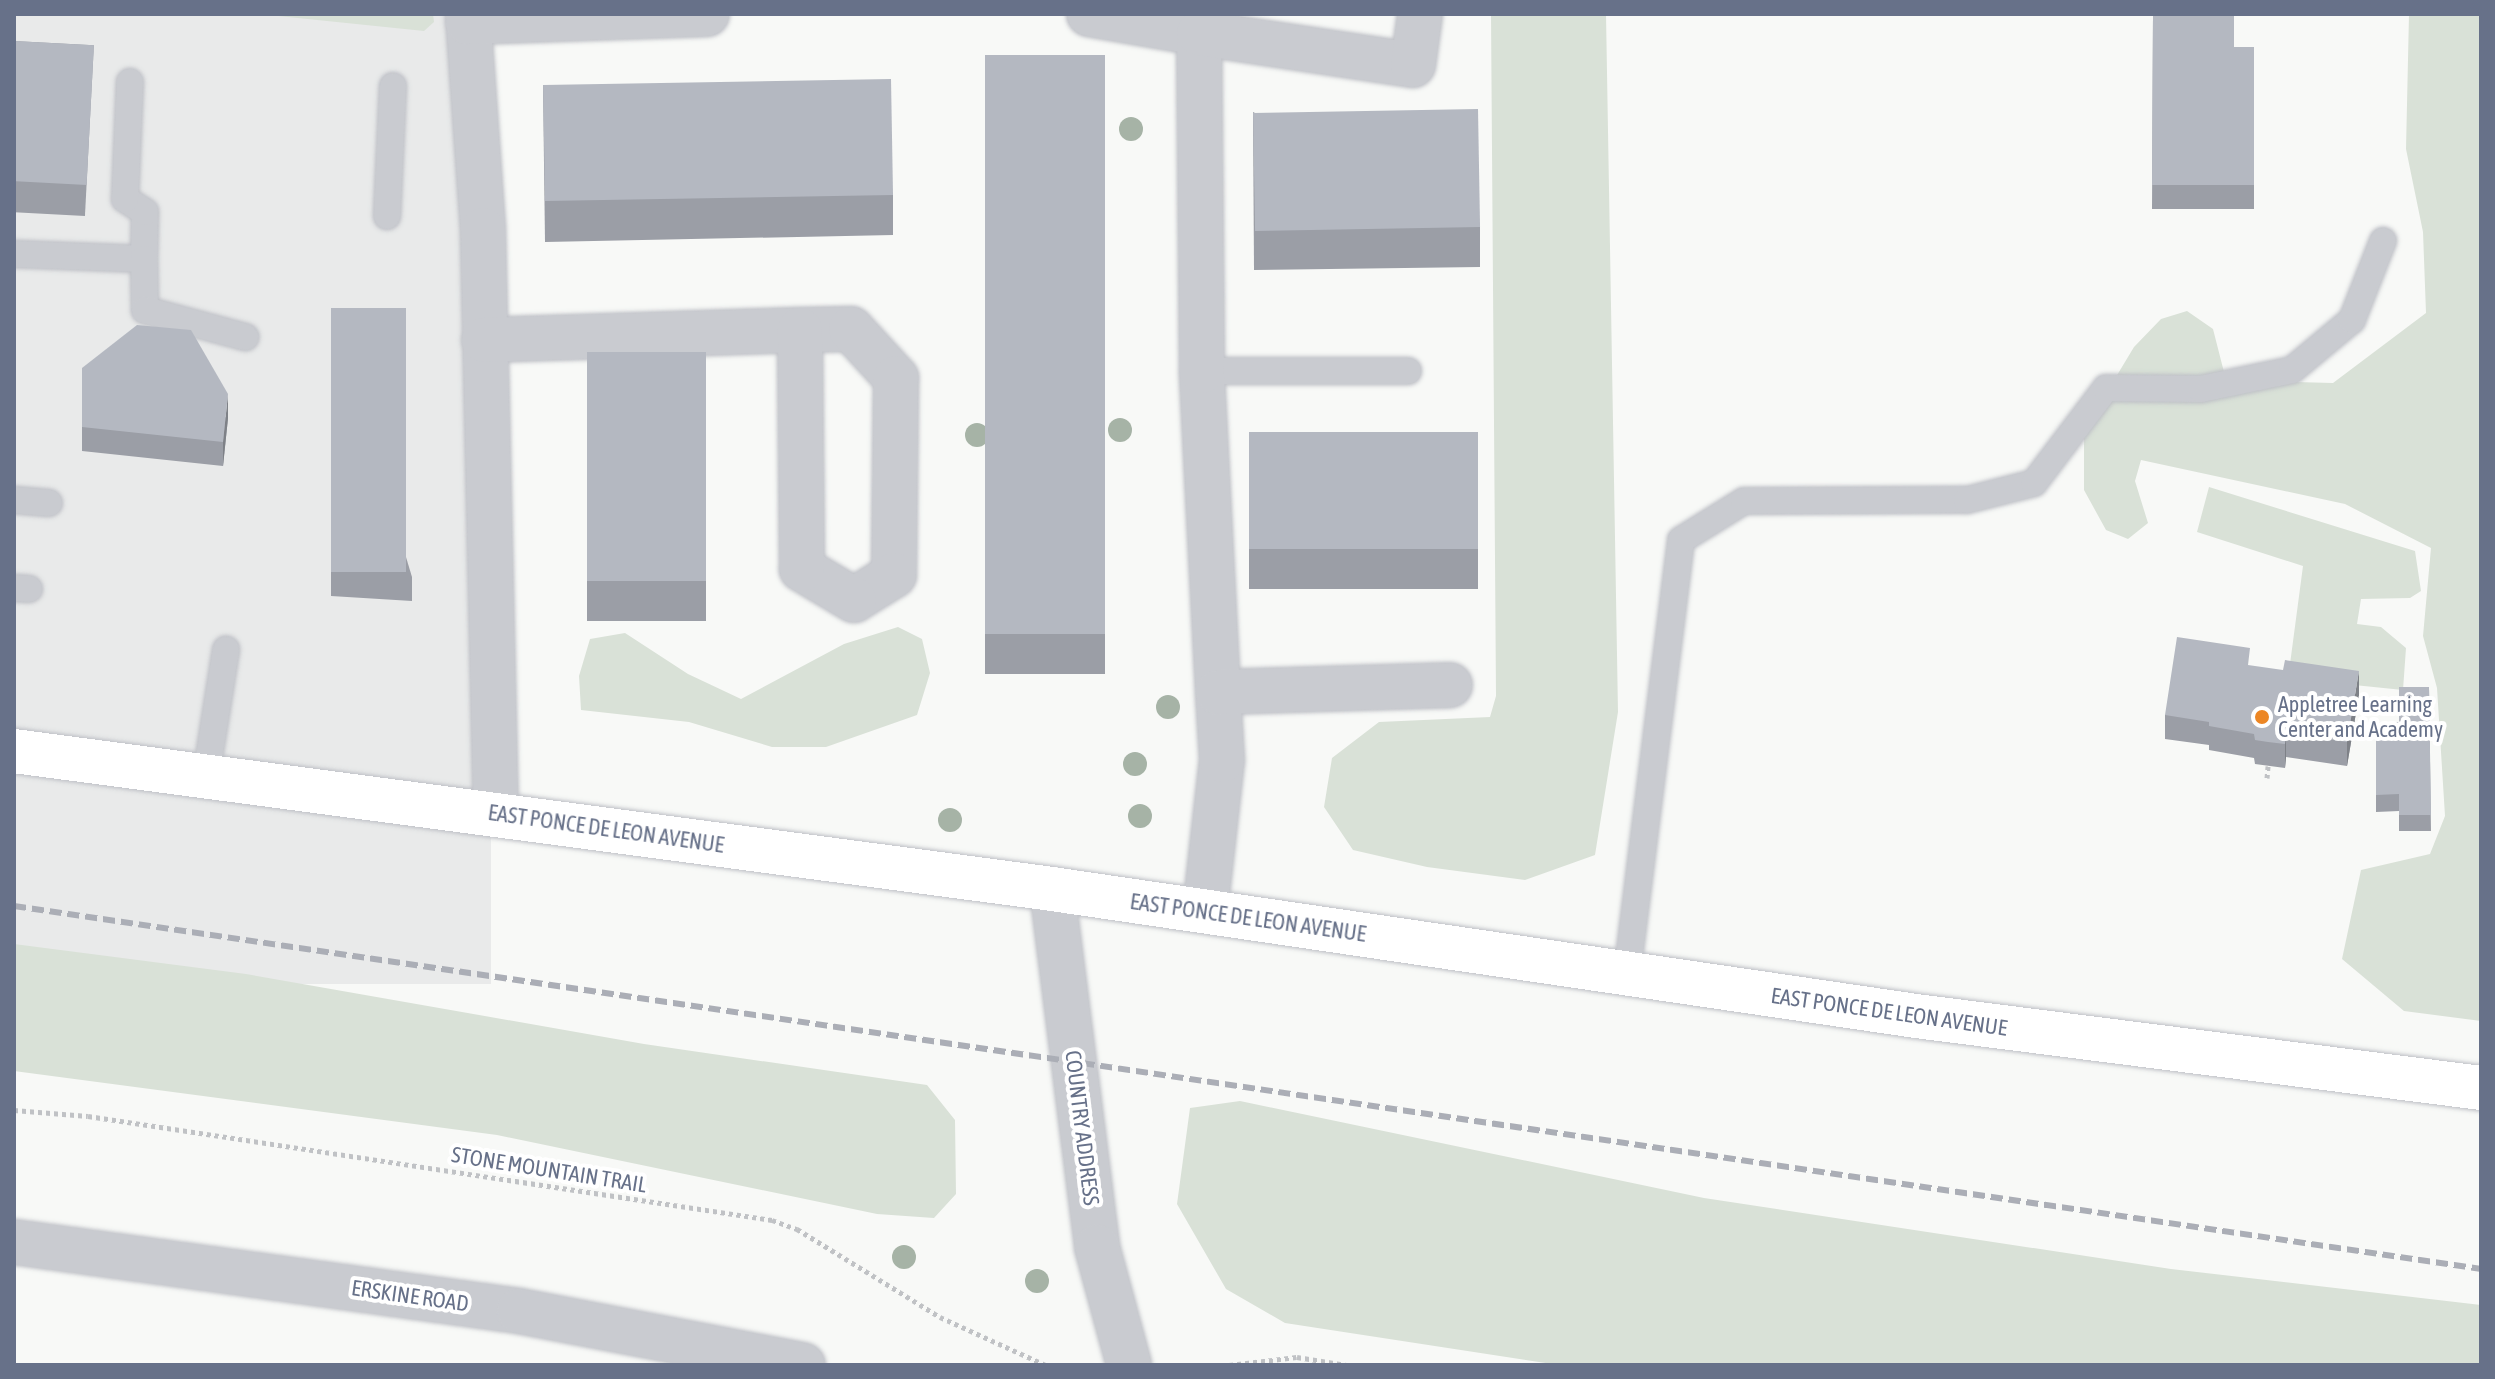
<!DOCTYPE html>
<style>
body{margin:0}
#map{position:relative;width:2495px;height:1379px;overflow:hidden;background:#f8f9f7;font-family:"Asap Condensed",sans-serif}
div>[style]{position:absolute}
.built>*{inset:0;background:#e9eaea;transform-origin:0 0}
.green>*{inset:0;background:#d9e1d7}
.path>*{height:5px;margin-top:-2.5px;transform-origin:0;background:repeating-linear-gradient(90deg,#c0c2c5 0 4px,transparent 0 8px)}
.roads{filter:drop-shadow(0 0 2px #bec0c6) drop-shadow(0 0 2px #bec0c6)}
.lane>*{height:26px;margin:-13px;padding:0 13px;transform-origin:13px;border-radius:13px;background:#c9cbd0}
.street>*{height:44px;margin:-22px;padding:0 22px;transform-origin:22px;border-radius:22px;background:#c9cbd0}
.secondary>*{height:44px;margin:-22px;padding:0 22px;transform-origin:22px;border-radius:22px;background:#fff}
.rail>*{height:6px;margin-top:-3px;transform-origin:0;background:repeating-linear-gradient(90deg,#abaeb6 0 12px,transparent 0 18px)}
.trees>*{width:24px;height:24px;margin:-12px;border-radius:50%;background:#a6b3a6}
.wall>*{inset:0;background:#9b9ea6;transform-origin:0 0}
.shaded-wall>*{inset:0;background:#7e8187}
.building>*{inset:0;background:#b4b8c1;transform-origin:0 0}
.dots>*{width:22px;height:22px;translate:-50% -50%;box-sizing:border-box;border:4px solid #fff;border-radius:50%}
span{translate:-50% -50%;white-space:nowrap;text-align:center;line-height:1.15;-webkit-text-stroke:8px #fff;paint-order:stroke}
.poi-label{font-size:22px;color:#677189}
.left{translate:0 -50%;text-align:left}
.street-label{font-size:22px;color:#677189}
.frame{position:absolute;inset:0;border:16px solid #677189;pointer-events:none}
</style>
<div id="map">
<div class="built">
<div style="left:14px;top:14px;width:477px;height:970px"></div>
</div>
<div class="green">
<div style="clip-path:polygon(259px 14px,433px 14px,434px 22px,424px 31px)"></div>
<div style="clip-path:polygon(1491px 14px,1606px 14px,1618px 712px,1595px 855px,1525px 880px,1427px 867px,1353px 850px,1324px 807px,1332px 758px,1379px 722px,1490px 717px,1496px 696px)"></div>
<div style="clip-path:polygon(2409px 14px,2481px 14px,2481px 1021px,2404px 1011px,2342px 959px,2361px 870px,2430px 854px,2445px 816px,2437px 688px,2423px 636px,2431px 548px,2345px 504px,2141px 460px,2135px 481px,2148px 523px,2128px 539px,2106px 530px,2084px 490px,2084px 430px,2134px 347px,2161px 319px,2187px 311px,2213px 329px,2226px 380px,2333px 383px,2426px 313px,2423px 232px,2406px 149px)"></div>
<div style="clip-path:polygon(2209px 487px,2415px 551px,2421px 591px,2410px 598px,2361px 599px,2357px 624px,2381px 627px,2406px 648px,2403px 690px,2354px 685px,2290px 664px,2303px 566px,2197px 532px)"></div>
<div style="clip-path:polygon(898px 627px,922px 639px,930px 673px,917px 715px,826px 747px,772px 747px,689px 722px,581px 710px,579px 676px,590px 639px,625px 633px,688px 674px,741px 699px,844px 644px)"></div>
<div style="clip-path:polygon(14px 944px,246px 974px,644px 1044px,927px 1085px,955px 1120px,956px 1194px,934px 1218px,877px 1214px,497px 1135px,14px 1071px)"></div>
<div style="clip-path:polygon(1240px 1101px,1704px 1198px,2171px 1269px,2481px 1305px,2481px 1365px,1559px 1365px,1285px 1323px,1226px 1289px,1177px 1204px,1190px 1108px)"></div>
</div>
<div class="path">
<div style="left:2267px;top:778px;width:12px;rotate:-85deg"></div>
<div style="left:14px;top:1110px;width:74px;rotate:4.6deg"></div>
<div style="left:88px;top:1116px;width:692px;rotate:8.65deg"></div>
<div style="left:772px;top:1220px;width:27px;rotate:20deg"></div>
<div style="left:797px;top:1229px;width:168px;rotate:31.6deg"></div>
<div style="left:940px;top:1317px;width:116px;rotate:24.4deg"></div>
<div style="left:1229px;top:1365px;width:68px;rotate:-6.7deg"></div>
<div style="left:1297px;top:1357px;width:50px;rotate:9.3deg"></div>
</div>
<div class="roads">
<div class="lane">
<div style="left:387px;top:216px;width:130px;rotate:-87.4deg"></div>
<div style="left:14px;top:254px;width:130px;rotate:2.2deg"></div>
<div style="left:144px;top:259px;width:47px;rotate:-88.8deg"></div>
<div style="left:145px;top:212px;width:24px;rotate:-147deg"></div>
<div style="left:125px;top:199px;width:117px;rotate:-87.6deg"></div>
<div style="left:144px;top:259px;width:51px;rotate:88.9deg"></div>
<div style="left:145px;top:310px;width:104px;rotate:15.1deg"></div>
<div style="left:1202px;top:371px;width:206px"></div>
<div style="left:14px;top:500px;width:35px;rotate:5deg"></div>
<div style="left:14px;top:588px;width:15px;rotate:4deg"></div>
<div style="left:206px;top:776px;width:128px;rotate:-81deg"></div>
<div style="left:1627px;top:974px;width:437px;rotate:-82.9deg"></div>
<div style="left:1681px;top:540px;width:74px;rotate:-31.8deg"></div>
<div style="left:1744px;top:501px;width:223px;rotate:-0.3deg"></div>
<div style="left:1967px;top:500px;width:69px;rotate:-14.2deg"></div>
<div style="left:2034px;top:483px;width:119px;rotate:-52.8deg"></div>
<div style="left:2106px;top:388px;width:95px;rotate:0.6deg"></div>
<div style="left:2201px;top:389px;width:93px;rotate:-11.8deg"></div>
<div style="left:2292px;top:370px;width:78px;rotate:-39.8deg"></div>
<div style="left:2352px;top:320px;width:85px;rotate:-68.6deg"></div>
</div>
<div class="street">
<div style="left:468px;top:14px;width:217px;rotate:86deg"></div>
<div style="left:483px;top:230px;width:585px;rotate:88.73deg"></div>
<div style="left:1089px;top:14px;width:112px;rotate:9.8deg"></div>
<div style="left:468px;top:22px;width:239px;rotate:-1.9deg"></div>
<div style="left:484px;top:340px;width:316px;rotate:-1.8deg"></div>
<div style="left:800px;top:330px;width:51px;rotate:-1.1deg"></div>
<div style="left:851px;top:329px;width:67px;rotate:47.4deg"></div>
<div style="left:896px;top:378px;width:197px;rotate:90.6deg"></div>
<div style="left:894px;top:575px;width:47px;rotate:148deg"></div>
<div style="left:854px;top:600px;width:61px;rotate:-149.2deg"></div>
<div style="left:802px;top:569px;width:239px;rotate:-90.5deg"></div>
<div style="left:1218px;top:692px;width:321px;rotate:-92.9deg"></div>
<div style="left:1202px;top:371px;width:338px;rotate:-90.5deg"></div>
<div style="left:1199px;top:33px;width:216px;rotate:8.5deg"></div>
<div style="left:1413px;top:65px;width:51px;rotate:-82.2deg"></div>
<div style="left:1052px;top:889px;width:361px;rotate:82.8deg"></div>
<div style="left:1097px;top:1247px;width:122px;rotate:74.8deg"></div>
<div style="left:1205px;top:911px;width:152px;rotate:-83.6deg"></div>
<div style="left:1222px;top:760px;width:68px;rotate:-93.4deg"></div>
<div style="left:1218px;top:692px;width:232px;rotate:-1.7deg"></div>
<div style="left:14px;top:1242px;width:510px;rotate:7.78deg"></div>
<div style="left:519px;top:1311px;width:289px;rotate:10.8deg"></div>
</div>
<div class="secondary">
<div style="left:14px;top:751px;width:1047px;rotate:7.57deg"></div>
<div style="left:1052px;top:889px;width:873px;rotate:8.36deg"></div>
<div style="left:1916px;top:1016px;width:570px;rotate:7.26deg"></div>
</div>
</div>
<div class="rail">
<div style="left:14px;top:906px;width:2494px;rotate:8.37deg"></div>
</div>
<div class="trees">
<div style="left:1131px;top:129px"></div>
<div style="left:1120px;top:430px"></div>
<div style="left:977px;top:435px"></div>
<div style="left:1168px;top:707px"></div>
<div style="left:1135px;top:764px"></div>
<div style="left:1140px;top:816px"></div>
<div style="left:950px;top:820px"></div>
<div style="left:904px;top:1257px"></div>
<div style="left:1037px;top:1281px"></div>
</div>
<div class="wall">
<div style="clip-path:polygon(2153px 14px,2234px 47px,2254px 47px,2254px 209px,2152px 209px)"></div>
<div style="left:14px;top:41px;width:80px;height:171px;rotate:3deg"></div>
<div style="left:985px;top:55px;width:120px;height:619px"></div>
<div style="clip-path:polygon(543px 85px,893px 195px,893px 235px,545px 242px)"></div>
<div style="clip-path:polygon(1253px 112px,1480px 227px,1480px 267px,1254px 270px)"></div>
<div style="clip-path:polygon(331px 308px,412px 577px,412px 601px,331px 596px)"></div>
<div style="left:587px;top:352px;width:119px;height:269px"></div>
<div style="clip-path:polygon(82px 368px,228px 418px,223px 466px,82px 451px)"></div>
<div style="left:1478px;top:432px;width:157px;height:229px;rotate:90deg"></div>
<div style="clip-path:polygon(2250px 666px,2359px 695px,2347px 766px,2286px 757px,2285px 768px,2255px 764px,2254px 758px,2209px 750px,2209px 745px,2165px 739px,2165px 715px)"></div>
<div style="clip-path:polygon(2429px 687px,2431px 831px,2399px 831px,2399px 811px,2376px 812px,2376px 723px,2399px 722px)"></div>
</div>
<div class="shaded-wall">
<div style="clip-path:polygon(228px 394px,228px 418px,223px 466px,223px 442px)"></div>
<div style="clip-path:polygon(2359px 671px,2359px 695px,2347px 766px,2347px 742px)"></div>
<div style="clip-path:polygon(2286px 733px,2286px 757px,2285px 768px,2285px 744px)"></div>
</div>
<div class="building">
<div style="clip-path:polygon(2153px 14px,2234px 14px,2234px 47px,2254px 47px,2254px 185px,2152px 185px)"></div>
<div style="left:14px;top:41px;width:80px;height:140px;rotate:3deg"></div>
<div style="left:985px;top:55px;width:120px;height:579px"></div>
<div style="left:891px;top:79px;width:116px;height:348px;rotate:89deg"></div>
<div style="left:1478px;top:109px;width:118px;height:225px;rotate:89deg"></div>
<div style="left:331px;top:308px;width:75px;height:264px"></div>
<div style="clip-path:polygon(137px 325px,191px 330px,228px 394px,223px 442px,82px 427px,82px 368px)"></div>
<div style="left:587px;top:352px;width:119px;height:229px"></div>
<div style="left:1478px;top:432px;width:117px;height:229px;rotate:90deg"></div>
<div style="clip-path:polygon(2177px 637px,2250px 648px,2248px 665px,2283px 670px,2285px 660px,2359px 671px,2347px 742px,2286px 733px,2285px 744px,2268px 742px,2255px 740px,2254px 734px,2209px 726px,2209px 722px,2165px 715px)"></div>
<div style="clip-path:polygon(2399px 687px,2429px 687px,2431px 815px,2399px 815px,2399px 794px,2376px 795px,2376px 723px,2399px 722px)"></div>
</div>
<div class="dots">
<div style="left:2262px;top:717px;background:#ec8624"></div>
</div>
<div class="poi-label">
<span class="left" style="left:2278px;top:717px">Appletree Learning<br>Center and Academy</span>
</div>
<div class="street-label">
<span style="left:606px;top:829px;rotate:8deg">EAST PONCE DE LEON AVENUE</span>
<span style="left:1248px;top:918px;rotate:8deg">EAST PONCE DE LEON AVENUE</span>
<span style="left:1889px;top:1012px;rotate:8deg">EAST PONCE DE LEON AVENUE</span>
<span style="left:1082px;top:1128px;rotate:83deg">COUNTRY ADDRESS</span>
<span style="left:549px;top:1170px;rotate:9deg">STONE MOUNTAIN TRAIL</span>
<span style="left:410px;top:1296px;rotate:8deg">ERSKINE ROAD</span>
</div>
<div class="frame"></div>
</div>
